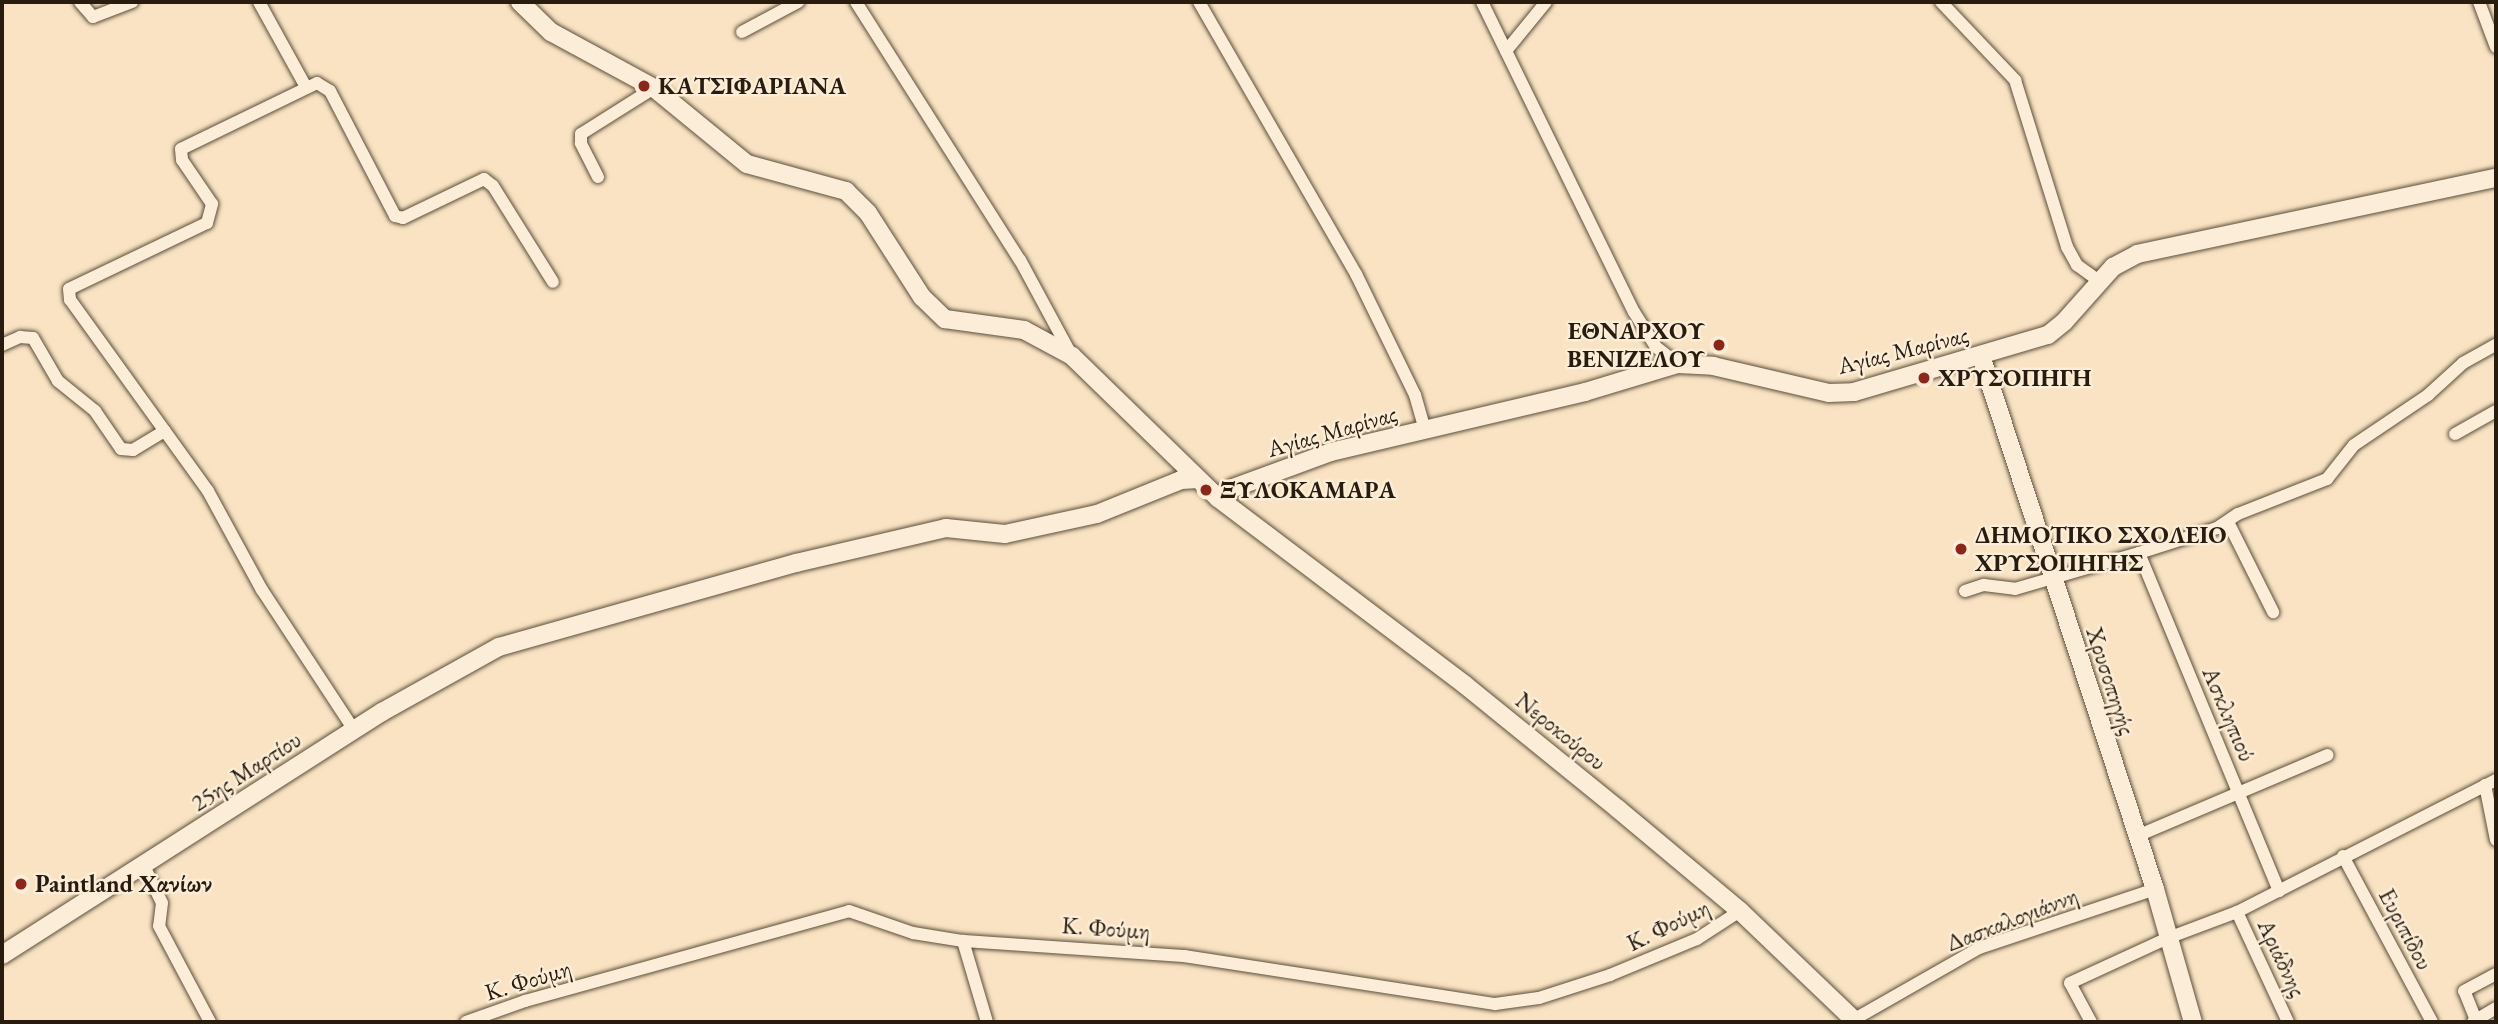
<!DOCTYPE html>
<meta charset="utf-8">
<style>
body{margin:0}
#map{position:relative;width:2498px;height:1024px;overflow:hidden;background:#f9e3c2;font-family:"EB Garamond",serif}
div>[style]{position:absolute}
.roads{filter:drop-shadow(0 0 2px #5c4e3b) drop-shadow(0 0 2px #5c4e3b)}
.street>*{height:12px;margin:-6px;padding:0 6px;transform-origin:6px;border-radius:6px;background:#fbedd7}
.secondary>*{height:18px;margin:-9px;padding:0 9px;transform-origin:9px;border-radius:9px;background:#fbedd7}
.dots>*{width:19px;height:19px;translate:-50% -50%;box-sizing:border-box;border:4px solid #fbedd7;border-radius:50%}
span{translate:-50% -50%;white-space:nowrap;text-align:center;line-height:1.15;-webkit-text-stroke:5px #fbedd7;paint-order:stroke}
.poi-label{font-size:24px;color:#281c0e;font-weight:700}
.left{translate:0 -50%;text-align:left}
.right{translate:-100% -50%;text-align:right}
.street-label{font-size:24px;color:#281c0e}
.frame{position:absolute;inset:0;border:4px solid #281c0e;pointer-events:none}
</style>
<div id="map">
<div class="roads">
<div class="street">
<div style="left:80px;top:2px;width:20px;rotate:49deg"></div>
<div style="left:93px;top:17px;width:42px;rotate:-21deg"></div>
<div style="left:259px;top:2px;width:97px;rotate:61.1deg"></div>
<div style="left:856px;top:2px;width:306px;rotate:57.6deg"></div>
<div style="left:1020px;top:260px;width:109px;rotate:61.6deg"></div>
<div style="left:1199px;top:2px;width:314px;rotate:60deg"></div>
<div style="left:1356px;top:274px;width:135px;rotate:64deg"></div>
<div style="left:1415px;top:395px;width:37px;rotate:74deg"></div>
<div style="left:1482px;top:2px;width:345px;rotate:63.9deg"></div>
<div style="left:1634px;top:312px;width:41px;rotate:57.8deg"></div>
<div style="left:1656px;top:347px;width:28px;rotate:38deg"></div>
<div style="left:1941px;top:2px;width:108px;rotate:46.5deg"></div>
<div style="left:2015px;top:80px;width:175px;rotate:72.7deg"></div>
<div style="left:2067px;top:247px;width:21px;rotate:61deg"></div>
<div style="left:2077px;top:265px;width:27px;rotate:36deg"></div>
<div style="left:2479px;top:2px;width:48px;rotate:69.3deg"></div>
<div style="left:742px;top:32px;width:64px;rotate:-28.2deg"></div>
<div style="left:1506px;top:51px;width:63px;rotate:-50.8deg"></div>
<div style="left:598px;top:177px;width:38px;rotate:-117deg"></div>
<div style="left:581px;top:143px;width:9px;rotate:-90deg"></div>
<div style="left:581px;top:134px;width:86px;rotate:-32.2deg"></div>
<div style="left:2px;top:345px;width:20px;rotate:-24deg"></div>
<div style="left:20px;top:337px;width:13px;rotate:4deg"></div>
<div style="left:33px;top:338px;width:50px;rotate:59.8deg"></div>
<div style="left:58px;top:381px;width:48px;rotate:39deg"></div>
<div style="left:95px;top:411px;width:46px;rotate:55.6deg"></div>
<div style="left:121px;top:449px;width:12px;rotate:5deg"></div>
<div style="left:133px;top:450px;width:37px;rotate:-31deg"></div>
<div style="left:2455px;top:434px;width:47px;rotate:-29.3deg"></div>
<div style="left:2228px;top:522px;width:101px;rotate:63.4deg"></div>
<div style="left:2139px;top:553px;width:366px;rotate:67.5deg"></div>
<div style="left:1965px;top:591px;width:20px;rotate:-18deg"></div>
<div style="left:1984px;top:585px;width:31px;rotate:7deg"></div>
<div style="left:2015px;top:589px;width:129px;rotate:-16.2deg"></div>
<div style="left:2139px;top:553px;width:82px;rotate:-17.8deg"></div>
<div style="left:2217px;top:528px;width:25px;rotate:-34deg"></div>
<div style="left:2238px;top:514px;width:96px;rotate:-21.5deg"></div>
<div style="left:2327px;top:479px;width:43px;rotate:-51.5deg"></div>
<div style="left:2354px;top:445px;width:89px;rotate:-34deg"></div>
<div style="left:2428px;top:395px;width:47px;rotate:-42.4deg"></div>
<div style="left:2463px;top:363px;width:38px;rotate:-29deg"></div>
<div style="left:354px;top:730px;width:168px;rotate:-123.3deg"></div>
<div style="left:262px;top:590px;width:113px;rotate:-118.6deg"></div>
<div style="left:208px;top:491px;width:236px;rotate:-125.8deg"></div>
<div style="left:70px;top:300px;width:11px;rotate:-95deg"></div>
<div style="left:69px;top:289px;width:153px;rotate:-25.6deg"></div>
<div style="left:207px;top:223px;width:20px;rotate:-75deg"></div>
<div style="left:212px;top:204px;width:53px;rotate:-124.3deg"></div>
<div style="left:182px;top:160px;width:11px;rotate:-95deg"></div>
<div style="left:181px;top:149px;width:151px;rotate:-25.9deg"></div>
<div style="left:317px;top:83px;width:15px;rotate:32deg"></div>
<div style="left:330px;top:91px;width:141px;rotate:62.5deg"></div>
<div style="left:395px;top:216px;width:8px;rotate:14deg"></div>
<div style="left:403px;top:218px;width:90px;rotate:-25.7deg"></div>
<div style="left:484px;top:179px;width:11px;rotate:38deg"></div>
<div style="left:493px;top:186px;width:113px;rotate:58deg"></div>
<div style="left:2485px;top:785px;width:56px;rotate:78.7deg"></div>
<div style="left:2137px;top:836px;width:207px;rotate:-23deg"></div>
<div style="left:2343px;top:856px;width:188px;rotate:61.8deg"></div>
<div style="left:143px;top:864px;width:43px;rotate:64deg"></div>
<div style="left:162px;top:903px;width:23px;rotate:97deg"></div>
<div style="left:159px;top:926px;width:109px;rotate:62deg"></div>
<div style="left:2237px;top:912px;width:121px;rotate:65.1deg"></div>
<div style="left:963px;top:941px;width:84px;rotate:73.5deg"></div>
<div style="left:1853px;top:1020px;width:145px;rotate:-29.7deg"></div>
<div style="left:1979px;top:948px;width:186px;rotate:-18.5deg"></div>
<div style="left:2476px;top:1020px;width:23px;rotate:-31deg"></div>
<div style="left:466px;top:1022px;width:63px;rotate:-19.6deg"></div>
<div style="left:525px;top:1001px;width:336px;rotate:-15.5deg"></div>
<div style="left:849px;top:911px;width:68px;rotate:19deg"></div>
<div style="left:913px;top:933px;width:51px;rotate:9.1deg"></div>
<div style="left:963px;top:941px;width:222px;rotate:3.9deg"></div>
<div style="left:1184px;top:956px;width:315px;rotate:8.8deg"></div>
<div style="left:1495px;top:1004px;width:44px;rotate:-7.8deg"></div>
<div style="left:1539px;top:998px;width:75px;rotate:-17.9deg"></div>
<div style="left:1610px;top:975px;width:94px;rotate:-22.5deg"></div>
<div style="left:1697px;top:939px;width:51px;rotate:-33.1deg"></div>
<div style="left:2091px;top:1022px;width:44px;rotate:-118.3deg"></div>
<div style="left:2070px;top:983px;width:108px;rotate:-24.7deg"></div>
<div style="left:2168px;top:938px;width:74px;rotate:-20.6deg"></div>
<div style="left:2237px;top:912px;width:291px;rotate:-27deg"></div>
<div style="left:2473px;top:1022px;width:4px;rotate:-34deg"></div>
<div style="left:2476px;top:1020px;width:31px;rotate:-112deg"></div>
<div style="left:2464px;top:991px;width:36px;rotate:-28deg"></div>
</div>
<div class="secondary">
<div style="left:520px;top:2px;width:43px;rotate:44.1deg"></div>
<div style="left:551px;top:32px;width:117px;rotate:28.5deg"></div>
<div style="left:654px;top:88px;width:120px;rotate:39.3deg"></div>
<div style="left:747px;top:164px;width:103px;rotate:15.3deg"></div>
<div style="left:846px;top:191px;width:31px;rotate:45deg"></div>
<div style="left:868px;top:213px;width:100px;rotate:57.3deg"></div>
<div style="left:922px;top:297px;width:32px;rotate:44deg"></div>
<div style="left:945px;top:319px;width:80px;rotate:7.9deg"></div>
<div style="left:1024px;top:330px;width:55px;rotate:28.4deg"></div>
<div style="left:1072px;top:356px;width:204px;rotate:44.2deg"></div>
<div style="left:1218px;top:498px;width:310px;rotate:37.1deg"></div>
<div style="left:1465px;top:685px;width:197px;rotate:39deg"></div>
<div style="left:1618px;top:809px;width:159px;rotate:39.9deg"></div>
<div style="left:1740px;top:911px;width:161px;rotate:43.7deg"></div>
<div style="left:1981px;top:356px;width:561px;rotate:71.92deg"></div>
<div style="left:2155px;top:889px;width:138px;rotate:74.1deg"></div>
<div style="left:1218px;top:498px;width:18px;rotate:-34deg"></div>
<div style="left:1233px;top:488px;width:104px;rotate:-20.2deg"></div>
<div style="left:1331px;top:452px;width:261px;rotate:-13.3deg"></div>
<div style="left:1585px;top:392px;width:97px;rotate:-16.8deg"></div>
<div style="left:1678px;top:364px;width:35px;rotate:3deg"></div>
<div style="left:1713px;top:366px;width:119px;rotate:13.1deg"></div>
<div style="left:1829px;top:393px;width:25px;rotate:-2deg"></div>
<div style="left:1854px;top:392px;width:202px;rotate:-16.4deg"></div>
<div style="left:2048px;top:335px;width:21px;rotate:-39deg"></div>
<div style="left:2064px;top:322px;width:74px;rotate:-48.3deg"></div>
<div style="left:2113px;top:267px;width:27px;rotate:-28deg"></div>
<div style="left:2137px;top:254px;width:367px;rotate:-12deg"></div>
<div style="left:2px;top:955px;width:451px;rotate:-32.6deg"></div>
<div style="left:382px;top:712px;width:134px;rotate:-29.1deg"></div>
<div style="left:499px;top:647px;width:309px;rotate:-15.8deg"></div>
<div style="left:796px;top:563px;width:154px;rotate:-13.1deg"></div>
<div style="left:946px;top:528px;width:59px;rotate:5.8deg"></div>
<div style="left:1005px;top:534px;width:94px;rotate:-12.3deg"></div>
<div style="left:1097px;top:514px;width:91px;rotate:-22deg"></div>
<div style="left:1181px;top:480px;width:17px;rotate:-3deg"></div>
</div>
</div>
<div class="dots">
<div style="left:644px;top:86px;background:#8f2418"></div>
<div style="left:1719px;top:345px;background:#8f2418"></div>
<div style="left:1924px;top:378px;background:#8f2418"></div>
<div style="left:1206px;top:490px;background:#8f2418"></div>
<div style="left:1961px;top:549px;background:#8f2418"></div>
<div style="left:21px;top:884px;background:#8f2418"></div>
</div>
<div class="poi-label">
<span class="left" style="left:658px;top:86px">ΚΑΤΣΙΦΑΡΙΑΝΑ</span>
<span class="right" style="left:1705px;top:345px">ΕΘΝΑΡΧΟΥ<br>ΒΕΝΙΖΕΛΟΥ</span>
<span class="left" style="left:1938px;top:378px">ΧΡΥΣΟΠΗΓΗ</span>
<span class="left" style="left:1220px;top:490px">ΞΥΛΟΚΑΜΑΡΑ</span>
<span class="left" style="left:1975px;top:549px">ΔΗΜΟΤΙΚΟ ΣΧΟΛΕΙΟ<br>ΧΡΥΣΟΠΗΓΗΣ</span>
<span class="left" style="left:35px;top:884px">Paintland Χανίων</span>
</div>
<div class="street-label">
<span style="left:1903px;top:350px;rotate:-14deg">Αγίας Μαρίνας</span>
<span style="left:1332px;top:431px;rotate:-16deg">Αγίας Μαρίνας</span>
<span style="left:2111px;top:681px;rotate:72deg">Χρυσοπηγής</span>
<span style="left:2229px;top:714px;rotate:67deg">Ασκληπιού</span>
<span style="left:1561px;top:731px;rotate:39deg">Νεροκούρου</span>
<span style="left:246px;top:771px;rotate:-33deg">25ης Μαρτίου</span>
<span style="left:2012px;top:919px;rotate:-21deg">Δασκαλογιάννη</span>
<span style="left:1668px;top:925px;rotate:-26deg">Κ. Φούμη</span>
<span style="left:1106px;top:928px;rotate:4deg">Κ. Φούμη</span>
<span style="left:2406px;top:929px;rotate:62deg">Ευριπίδου</span>
<span style="left:2282px;top:958px;rotate:65deg">Αριάδνης</span>
<span style="left:528px;top:980px;rotate:-17deg">Κ. Φούμη</span>
</div>
<div class="frame"></div>
</div>
